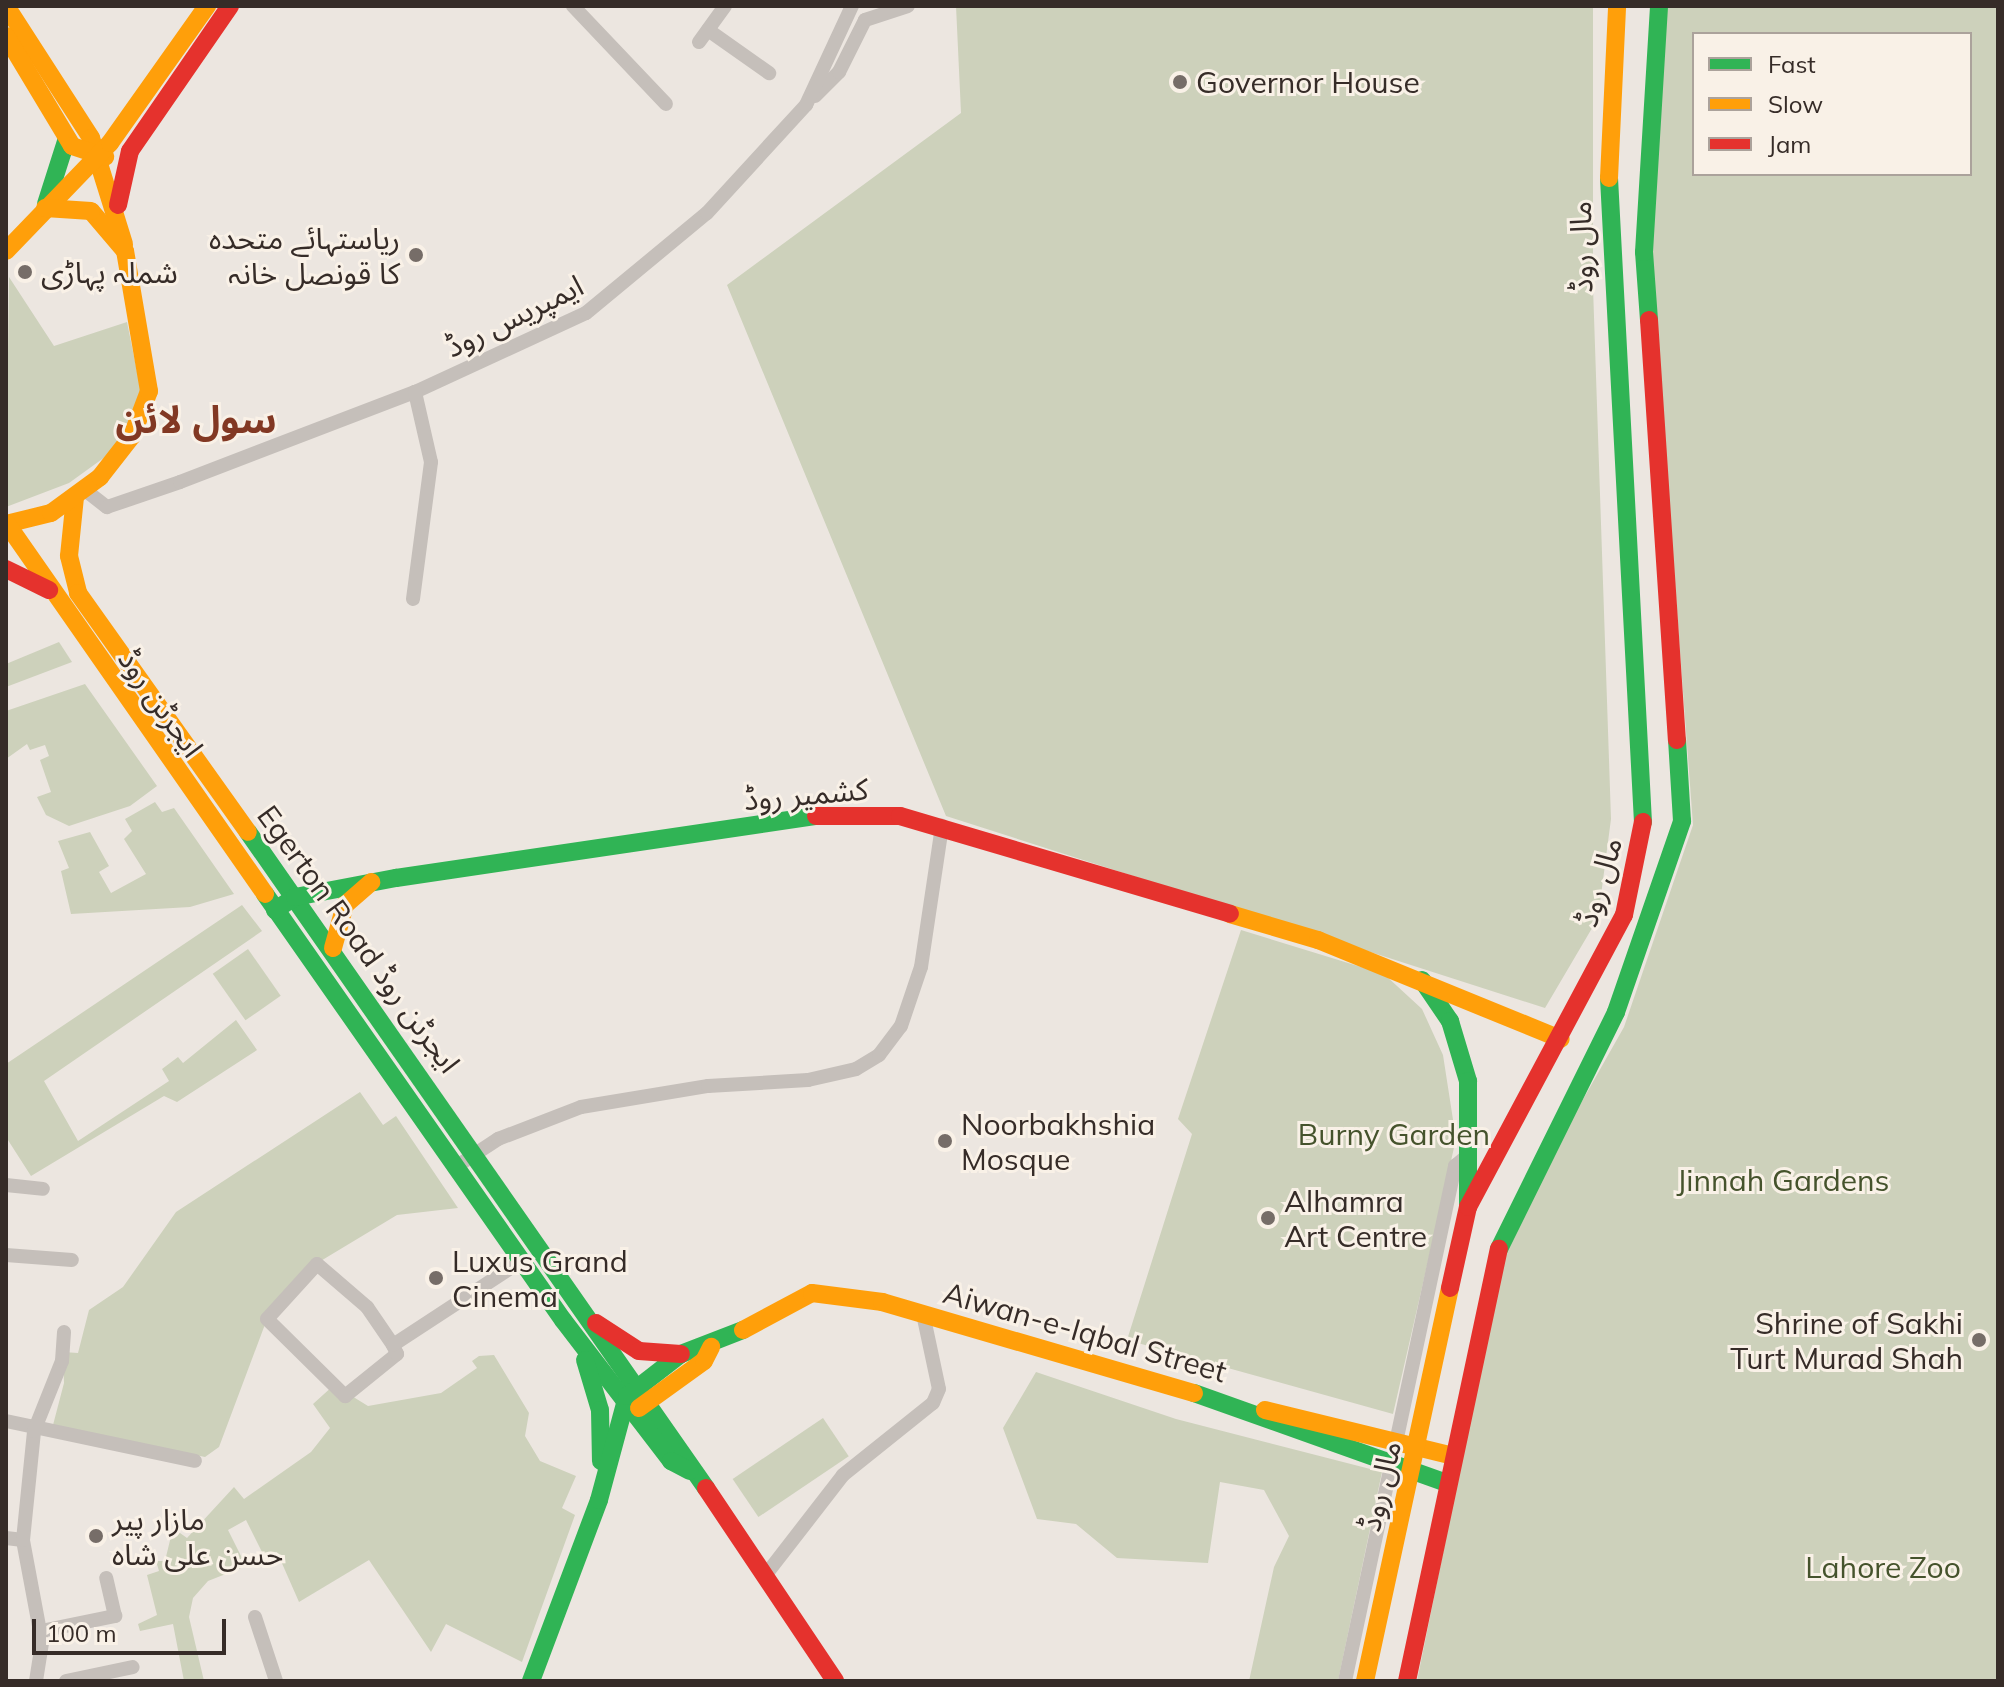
<!DOCTYPE html>
<meta charset="utf-8">
<style>
body{margin:0}
#map{position:relative;width:2004px;height:1687px;overflow:hidden;background:#ece6e0;font-family:Mulish,"Noto Sans Arabic",sans-serif}
div>[style]{position:absolute}
.green>*{inset:0;background:#cdd1bb;transform-origin:0 0}
.street>*{height:14px;margin:-7px;padding:0 7px;transform-origin:7px;border-radius:7px;background:#c5bfba}
.fast>*{height:18px;margin:-9px;padding:0 9px;transform-origin:9px;border-radius:9px;background:#30b455}
.slow>*{height:18px;margin:-9px;padding:0 9px;transform-origin:9px;border-radius:9px;background:#ff9f0a}
.jam>*{height:18px;margin:-9px;padding:0 9px;transform-origin:9px;border-radius:9px;background:#e5322d}
.dots>*{width:22px;height:22px;translate:-50% -50%;box-sizing:border-box;border:4px solid #f9f1e7;border-radius:50%}
span{translate:-50% -50%;white-space:nowrap;text-align:center;line-height:1.15;-webkit-text-stroke:6px #f9f1e7;paint-order:stroke}
.poi-label{font-size:30px;color:#362c28}
.left{translate:0 -50%;text-align:left}
.right{translate:-100% -50%;text-align:right}
.street-label{font-size:30px;color:#362c28}
.park-label{font-size:30px;color:#45532c}
.district-label{font-size:38px;color:#823823;font-weight:700}
.frame{position:absolute;inset:0;border:8px solid #362c28;pointer-events:none}
.legend{position:absolute;left:1692px;top:32px;width:280px;height:144px;box-sizing:border-box;background:#f9f1e7;border:2px solid #aba29b;margin:0;padding:10px 14px;list-style:none;font-size:24px;color:#362c28}
.legend li{display:flex;align-items:center;gap:16px;height:40px}
.legend b{width:40px;border:2px solid #aba29b}
.scale{position:absolute;left:32px;top:1619px;width:194px;height:36px;box-sizing:border-box;border:4px solid #362c28;border-top:0;padding-left:10px;font-size:24px;line-height:28px;white-space:nowrap;color:#362c28;-webkit-text-stroke:6px #f9f1e7;paint-order:stroke}
</style>
<div id="map">
<div class="green">
<div style="clip-path:polygon(956px 6px,1593px 6px,1593px 287px,1611px 819px,1598px 918px,1545px 1008px,946px 816px,727px 285px,961px 113px)"></div>
<div style="clip-path:polygon(evenodd,1662px 6px,1998px 6px,1998px 1681px,1417px 1681px,1508px 1232px,1624px 1027px,1693px 825px,1650px 249px,1662px 6px,1694px 34px,1970px 34px,1970px 174px,1694px 174px,1694px 34px)"></div>
<div style="clip-path:polygon(9px 277px,54px 346px,127px 322px,141px 391px,124px 434px,105px 457px,69px 483px,6px 507px)"></div>
<div style="clip-path:polygon(59px 642px,72px 662px,6px 687px,6px 664px)"></div>
<div style="clip-path:polygon(85px 684px,157px 786px,130px 806px,69px 826px,46px 815px,37px 797px,51px 792px,40px 760px,49px 756px,45px 745px,30px 750px,27px 744px,6px 759px,6px 711px)"></div>
<div style="clip-path:polygon(155px 802px,162px 812px,174px 808px,234px 894px,190px 907px,71px 914px,61px 871px,69px 868px,58px 841px,90px 832px,109px 866px,99px 872px,111px 893px,146px 874px,124px 839px,132px 831px,125px 819px)"></div>
<div style="clip-path:polygon(242px 905px,262px 931px,44px 1081px,78px 1141px,169px 1081px,162px 1069px,178px 1057px,183px 1063px,236px 1020px,257px 1050px,177px 1102px,164px 1096px,31px 1176px,6px 1137px,6px 1064px)"></div>
<div style="clip-path:polygon(1241px 930px,1384px 974px,1422px 1009px,1443px 1055px,1456px 1139px,1393px 1414px,1127px 1340px,1192px 1134px,1178px 1119px)"></div>
<div style="left:248px;top:949px;width:57px;height:43px;rotate:55deg"></div>
<div style="clip-path:polygon(360px 1092px,383px 1125px,396px 1116px,458px 1208px,397px 1215px,319px 1262px,267px 1319px,219px 1447px,205px 1457px,53px 1425px,64px 1383px,63px 1352px,78px 1353px,89px 1310px,123px 1287px,176px 1212px)"></div>
<div style="clip-path:polygon(494px 1355px,529px 1413px,525px 1436px,540px 1461px,576px 1476px,562px 1508px,575px 1515px,522px 1662px,446px 1624px,431px 1652px,369px 1560px,299px 1602px,277px 1552px,264px 1556px,246px 1520px,228px 1530px,246px 1566px,208px 1581px,193px 1598px,189px 1617px,204px 1681px,184px 1681px,173px 1624px,140px 1631px,138px 1624px,157px 1615px,147px 1575px,159px 1571px,156px 1561px,165px 1561px,173px 1528px,187px 1538px,234px 1487px,244px 1499px,311px 1452px,330px 1428px,313px 1404px,334px 1385px,368px 1406px,441px 1393px,477px 1368px,472px 1361px,479px 1356px)"></div>
<div style="clip-path:polygon(1036px 1372px,1176px 1419px,1382px 1472px,1338px 1681px,1249px 1681px,1274px 1567px,1289px 1536px,1264px 1490px,1220px 1482px,1208px 1563px,1117px 1558px,1076px 1524px,1037px 1519px,1003px 1428px)"></div>
<div style="left:823px;top:1418px;width:46px;height:109px;rotate:56deg"></div>
</div>
<div class="street">
<div style="left:573px;top:6px;width:135px;rotate:46.5deg"></div>
<div style="left:708px;top:30px;width:75px;rotate:35.2deg"></div>
<div style="left:699px;top:42px;width:44px;rotate:-54.2deg"></div>
<div style="left:815px;top:96px;width:34px;rotate:-45deg"></div>
<div style="left:839px;top:72px;width:58px;rotate:-63.4deg"></div>
<div style="left:865px;top:20px;width:45px;rotate:-18deg"></div>
<div style="left:85px;top:490px;width:28px;rotate:38deg"></div>
<div style="left:107px;top:507px;width:77px;rotate:-18.9deg"></div>
<div style="left:180px;top:482px;width:252px;rotate:-21deg"></div>
<div style="left:415px;top:392px;width:188px;rotate:-24.8deg"></div>
<div style="left:586px;top:313px;width:157px;rotate:-39.6deg"></div>
<div style="left:707px;top:213px;width:147px;rotate:-47.5deg"></div>
<div style="left:806px;top:105px;width:109px;rotate:-65.1deg"></div>
<div style="left:413px;top:599px;width:138px;rotate:-82.5deg"></div>
<div style="left:431px;top:462px;width:72px;rotate:-102.9deg"></div>
<div style="left:454px;top:1168px;width:53px;rotate:-33.4deg"></div>
<div style="left:498px;top:1139px;width:89px;rotate:-21.1deg"></div>
<div style="left:581px;top:1107px;width:129px;rotate:-9.4deg"></div>
<div style="left:708px;top:1086px;width:100px;rotate:-3.4deg"></div>
<div style="left:808px;top:1080px;width:49px;rotate:-12.9deg"></div>
<div style="left:856px;top:1069px;width:27px;rotate:-31deg"></div>
<div style="left:879px;top:1055px;width:36px;rotate:-53deg"></div>
<div style="left:901px;top:1026px;width:62px;rotate:-71.3deg"></div>
<div style="left:921px;top:967px;width:143px;rotate:-81.5deg"></div>
<div style="left:6px;top:1185px;width:37px;rotate:6deg"></div>
<div style="left:6px;top:1255px;width:66px;rotate:4.3deg"></div>
<div style="left:393px;top:1345px;width:46px;rotate:-124.4deg"></div>
<div style="left:367px;top:1307px;width:66px;rotate:-139.3deg"></div>
<div style="left:317px;top:1264px;width:74px;rotate:132.3deg"></div>
<div style="left:267px;top:1319px;width:110px;rotate:44.6deg"></div>
<div style="left:345px;top:1396px;width:67px;rotate:-38.9deg"></div>
<div style="left:397px;top:1354px;width:10px;rotate:-114deg"></div>
<div style="left:393px;top:1345px;width:152px;rotate:-33.2deg"></div>
<div style="left:6px;top:1421px;width:193px;rotate:11.9deg"></div>
<div style="left:6px;top:1538px;width:17px;rotate:7deg"></div>
<div style="left:764px;top:1577px;width:129px;rotate:-52.2deg"></div>
<div style="left:843px;top:1475px;width:115px;rotate:-38.7deg"></div>
<div style="left:933px;top:1403px;width:15px;rotate:-67deg"></div>
<div style="left:939px;top:1389px;width:77px;rotate:-102deg"></div>
<div style="left:255px;top:1617px;width:67px;rotate:71.8deg"></div>
<div style="left:41px;top:1631px;width:76px;rotate:-11.5deg"></div>
<div style="left:115px;top:1616px;width:39px;rotate:-103deg"></div>
<div style="left:36px;top:1681px;width:39px;rotate:-81deg"></div>
<div style="left:42px;top:1642px;width:104px;rotate:-100.6deg"></div>
<div style="left:23px;top:1540px;width:110px;rotate:-84.2deg"></div>
<div style="left:34px;top:1431px;width:75px;rotate:-68.2deg"></div>
<div style="left:62px;top:1361px;width:29px;rotate:-86deg"></div>
<div style="left:66px;top:1681px;width:68px;rotate:-11.8deg"></div>
<div style="left:1345px;top:1681px;width:527px;rotate:-77.94deg"></div>
<div style="left:1455px;top:1166px;width:17px;rotate:-40deg"></div>
</div>
<div class="fast">
<div style="left:1609px;top:178px;width:645px;rotate:86.98deg"></div>
<div style="left:46px;top:204px;width:69px;rotate:-72.3deg"></div>
<div style="left:1649px;top:320px;width:68px;rotate:-94.2deg"></div>
<div style="left:1644px;top:252px;width:246px;rotate:-86.5deg"></div>
<div style="left:248px;top:832px;width:800px;rotate:55.08deg"></div>
<div style="left:265px;top:894px;width:520px;rotate:55.03deg"></div>
<div style="left:563px;top:1320px;width:178px;rotate:52.5deg"></div>
<div style="left:671px;top:1461px;width:21px;rotate:28deg"></div>
<div style="left:275px;top:910px;width:24px;rotate:-33deg"></div>
<div style="left:295px;top:897px;width:103px;rotate:-10.7deg"></div>
<div style="left:396px;top:878px;width:425px;rotate:-8.4deg"></div>
<div style="left:1422px;top:980px;width:50px;rotate:55.7deg"></div>
<div style="left:1450px;top:1021px;width:63px;rotate:73.3deg"></div>
<div style="left:1468px;top:1081px;width:126px;rotate:90deg"></div>
<div style="left:1499px;top:1249px;width:264px;rotate:-63.7deg"></div>
<div style="left:1616px;top:1012px;width:202px;rotate:-70.9deg"></div>
<div style="left:1682px;top:821px;width:81px;rotate:-93.5deg"></div>
<div style="left:585px;top:1360px;width:52px;rotate:73.3deg"></div>
<div style="left:600px;top:1410px;width:51px;rotate:88.9deg"></div>
<div style="left:1194px;top:1393px;width:269px;rotate:19.6deg"></div>
<div style="left:531px;top:1681px;width:193px;rotate:-69.4deg"></div>
<div style="left:599px;top:1500px;width:108px;rotate:-74.9deg"></div>
<div style="left:627px;top:1396px;width:68px;rotate:-37.9deg"></div>
<div style="left:681px;top:1354px;width:66px;rotate:-21.2deg"></div>
</div>
<div class="slow">
<div style="left:6px;top:6px;width:157px;rotate:57.2deg"></div>
<div style="left:91px;top:138px;width:111px;rotate:72.7deg"></div>
<div style="left:6px;top:36px;width:128px;rotate:59deg"></div>
<div style="left:72px;top:146px;width:35px;rotate:18deg"></div>
<div style="left:1609px;top:178px;width:172px;rotate:-87.3deg"></div>
<div style="left:6px;top:251px;width:150px;rotate:-46.1deg"></div>
<div style="left:110px;top:143px;width:168px;rotate:-54.7deg"></div>
<div style="left:75px;top:497px;width:59px;rotate:95.8deg"></div>
<div style="left:69px;top:556px;width:38px;rotate:76deg"></div>
<div style="left:78px;top:593px;width:293px;rotate:54.6deg"></div>
<div style="left:6px;top:524px;width:46px;rotate:-13.7deg"></div>
<div style="left:51px;top:513px;width:61px;rotate:-36.3deg"></div>
<div style="left:100px;top:477px;width:52px;rotate:-52deg"></div>
<div style="left:132px;top:436px;width:48px;rotate:-69.3deg"></div>
<div style="left:149px;top:391px;width:142px;rotate:-99.7deg"></div>
<div style="left:125px;top:251px;width:52px;rotate:-130.4deg"></div>
<div style="left:91px;top:211px;width:46px;rotate:-176.3deg"></div>
<div style="left:7px;top:524px;width:451px;rotate:55.1deg"></div>
<div style="left:1230px;top:914px;width:92px;rotate:16.5deg"></div>
<div style="left:1318px;top:940px;width:262px;rotate:22.2deg"></div>
<div style="left:333px;top:948px;width:45px;rotate:-74.4deg"></div>
<div style="left:345px;top:905px;width:35px;rotate:-41deg"></div>
<div style="left:743px;top:1330px;width:78px;rotate:-28.2deg"></div>
<div style="left:812px;top:1293px;width:71px;rotate:7.3deg"></div>
<div style="left:882px;top:1302px;width:325px;rotate:16.3deg"></div>
<div style="left:639px;top:1408px;width:80px;rotate:-35.9deg"></div>
<div style="left:704px;top:1361px;width:16px;rotate:-63deg"></div>
<div style="left:1265px;top:1410px;width:194px;rotate:13.7deg"></div>
<div style="left:1365px;top:1681px;width:402px;rotate:-77.8deg"></div>
</div>
<div class="jam">
<div style="left:118px;top:205px;width:55px;rotate:-77.5deg"></div>
<div style="left:130px;top:151px;width:176px;rotate:-55.4deg"></div>
<div style="left:1649px;top:320px;width:421px;rotate:86.2deg"></div>
<div style="left:6px;top:569px;width:48px;rotate:26deg"></div>
<div style="left:816px;top:816px;width:84px"></div>
<div style="left:900px;top:816px;width:344px;rotate:16.5deg"></div>
<div style="left:1450px;top:1288px;width:83px;rotate:-77.5deg"></div>
<div style="left:1468px;top:1207px;width:331px;rotate:-61.9deg"></div>
<div style="left:1624px;top:915px;width:95px;rotate:-78.5deg"></div>
<div style="left:596px;top:1323px;width:51px;rotate:33.1deg"></div>
<div style="left:639px;top:1351px;width:42px;rotate:4.1deg"></div>
<div style="left:706px;top:1488px;width:232px;rotate:56.2deg"></div>
<div style="left:1407px;top:1681px;width:442px;rotate:-78deg"></div>
</div>
<div class="dots">
<div style="left:1180px;top:82px;background:#766d68"></div>
<div style="left:416px;top:255px;background:#766d68"></div>
<div style="left:25px;top:272px;background:#766d68"></div>
<div style="left:945px;top:1141px;background:#766d68"></div>
<div style="left:1268px;top:1218px;background:#766d68"></div>
<div style="left:436px;top:1278px;background:#766d68"></div>
<div style="left:1979px;top:1340px;background:#766d68"></div>
<div style="left:96px;top:1536px;background:#766d68"></div>
</div>
<div class="poi-label">
<span class="left" style="left:1196px;top:82px">Governor House</span>
<span class="right" style="left:400px;top:255px">ریاستہائے متحدہ<br>کا قونصل خانہ</span>
<span class="left" style="left:41px;top:272px">شملہ پہاڑی</span>
<span class="left" style="left:961px;top:1141px">Noorbakhshia<br>Mosque</span>
<span class="left" style="left:1284px;top:1218px">Alhamra<br>Art Centre</span>
<span class="left" style="left:452px;top:1278px">Luxus Grand<br>Cinema</span>
<span class="right" style="left:1963px;top:1340px">Shrine of Sakhi<br>Turt Murad Shah</span>
<span class="left" style="left:112px;top:1536px">مازار پیر<br>حسن علی شاہ</span>
</div>
<div class="street-label">
<span style="left:1581px;top:247px;rotate:-91deg">مال روڈ</span>
<span style="left:514px;top:316px;rotate:-26deg">ایمپریس روڈ</span>
<span style="left:161px;top:703px;rotate:55deg">ایجرٹن روڈ</span>
<span style="left:806px;top:794px;rotate:-5deg">کشمیر روڈ</span>
<span style="left:1599px;top:882px;rotate:-73deg">مال روڈ</span>
<span style="left:359px;top:939px;rotate:54deg">Egerton Road ایجرٹن روڈ</span>
<span style="left:1085px;top:1332px;rotate:16deg">Aiwan-e-Iqbal Street</span>
<span style="left:1380px;top:1486px;rotate:-76deg">مال روڈ</span>
</div>
<div class="park-label">
<span style="left:1394px;top:1134px">Burny Garden</span>
<span style="left:1783px;top:1180px">Jinnah Gardens</span>
<span style="left:1883px;top:1567px">Lahore Zoo</span>
</div>
<div class="district-label">
<span style="left:196px;top:420px">سول لائن</span>
</div>
<div class="frame"></div>
<ul class="legend">
<li><b style="height:10px;background:#30b455"></b>Fast</li>
<li><b style="height:10px;background:#ff9f0a"></b>Slow</li>
<li><b style="height:10px;background:#e5322d"></b>Jam</li>
</ul>
<div class="scale">100 m</div>
</div>
